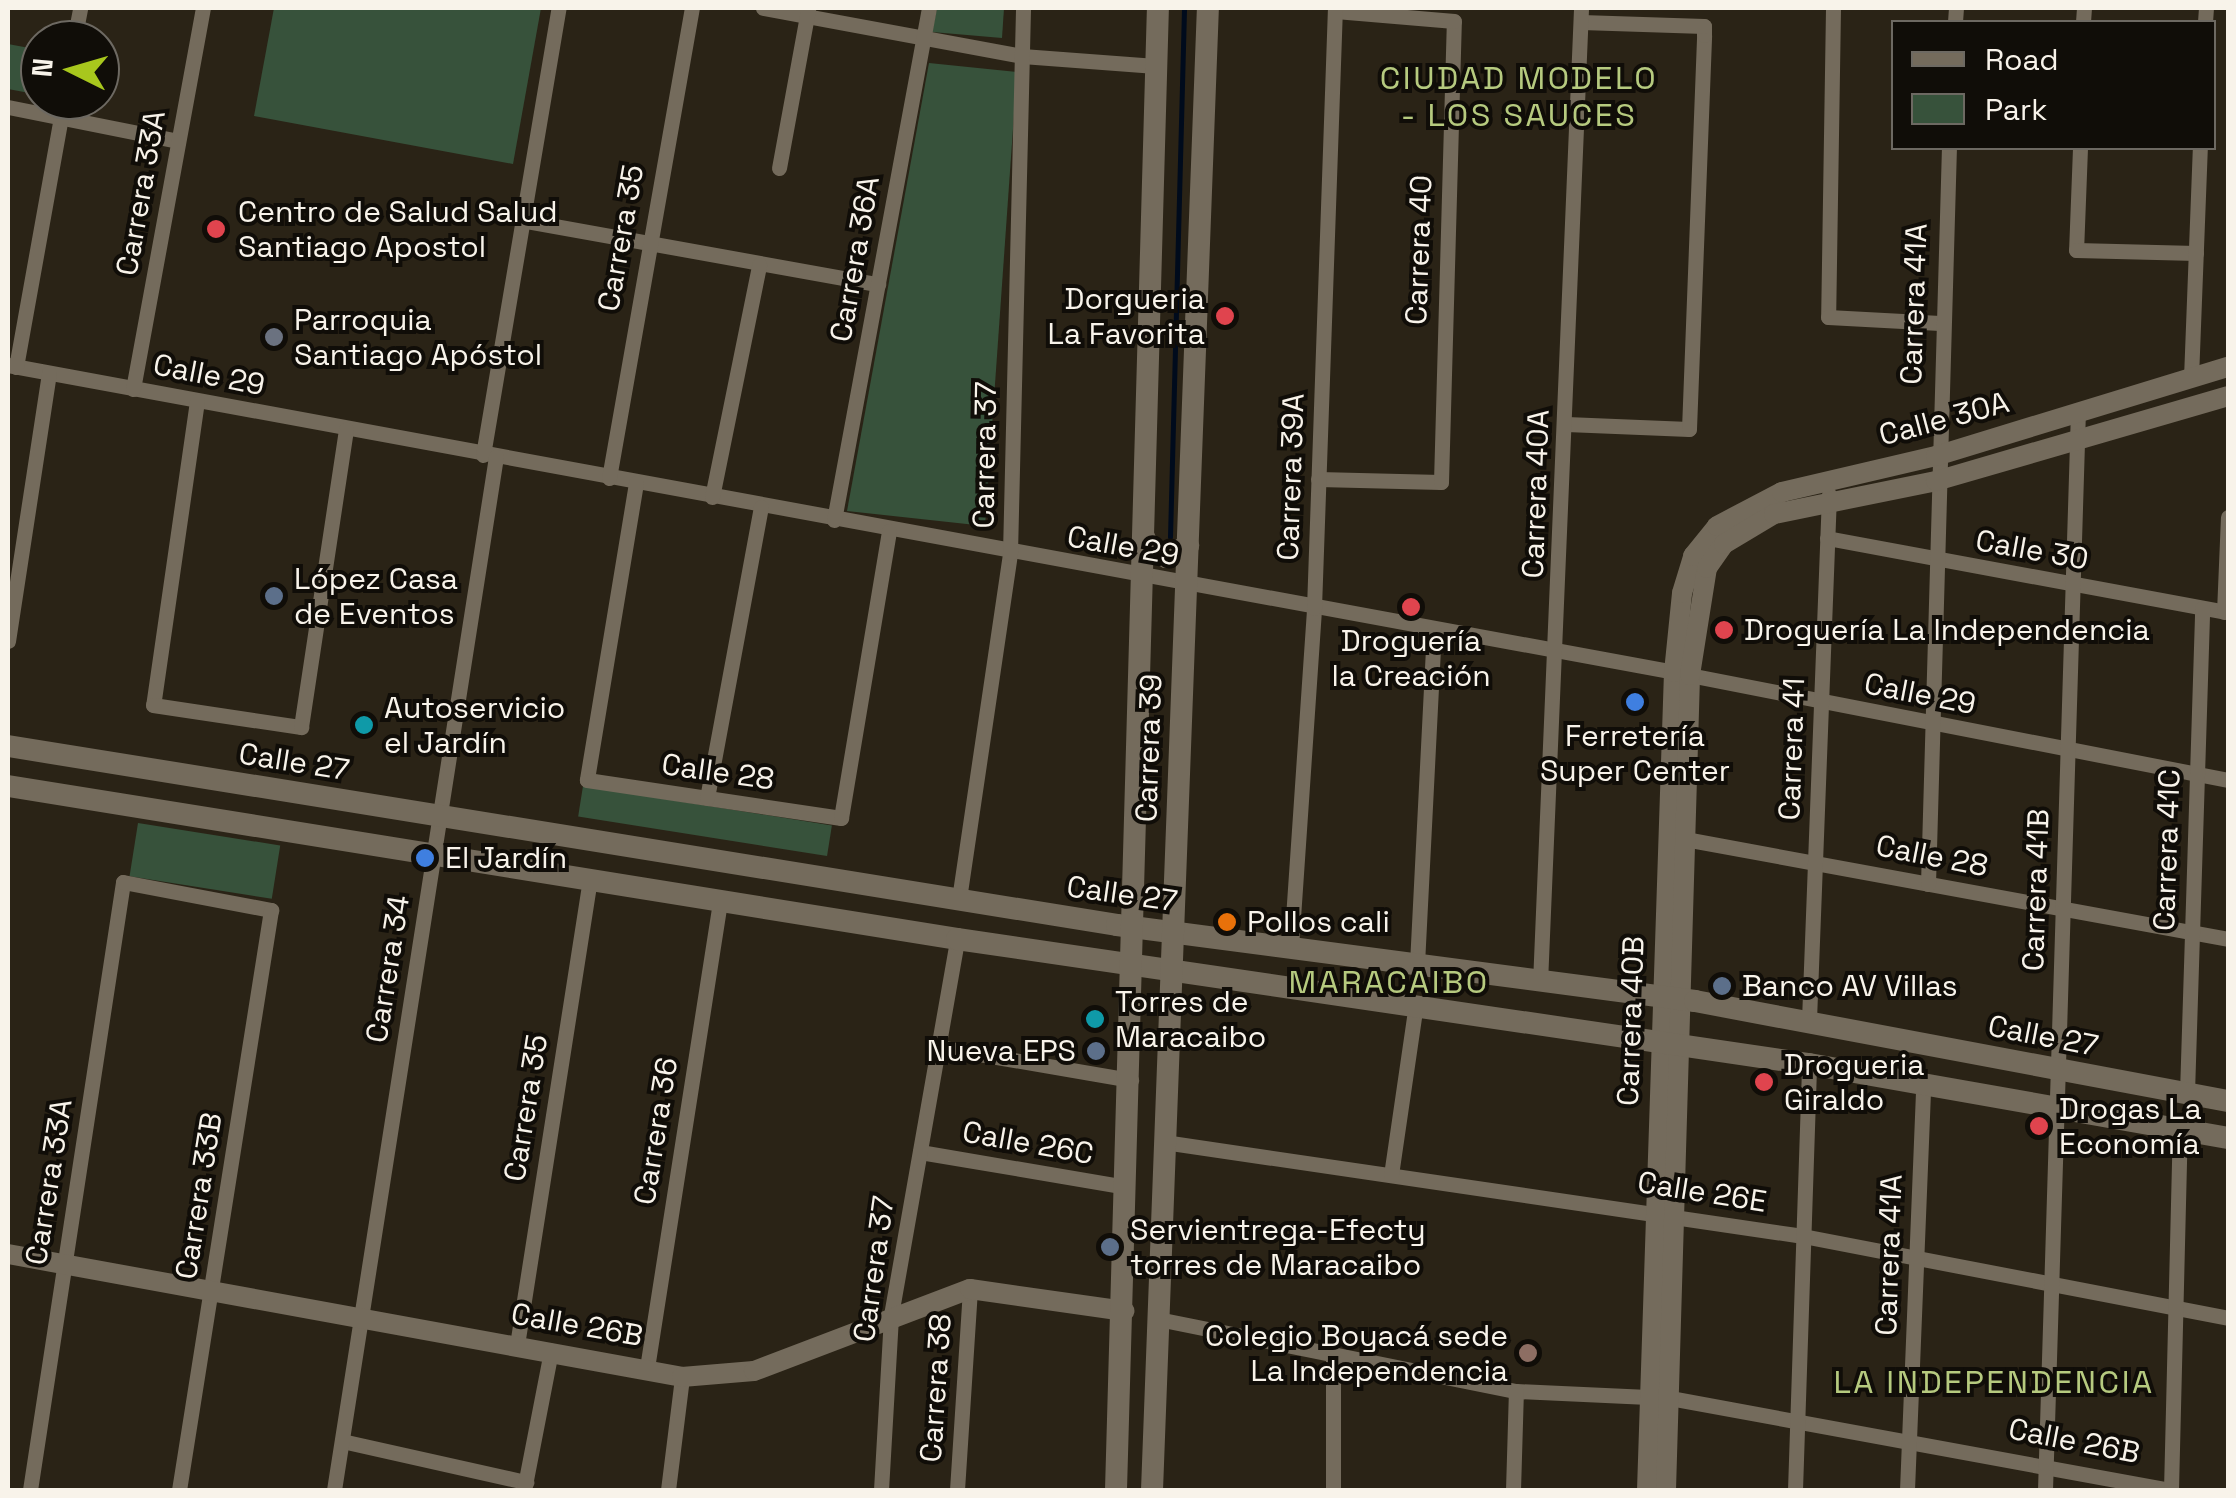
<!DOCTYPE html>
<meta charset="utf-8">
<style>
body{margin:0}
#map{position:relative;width:2236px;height:1498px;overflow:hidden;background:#2a2316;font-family:"Space Grotesk",sans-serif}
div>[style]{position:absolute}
.green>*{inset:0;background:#37523b;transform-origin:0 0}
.stream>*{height:5px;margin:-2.5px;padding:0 2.5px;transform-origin:2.5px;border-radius:2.5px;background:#000b1c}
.minor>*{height:15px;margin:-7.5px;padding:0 7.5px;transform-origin:7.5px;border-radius:7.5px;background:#746b5c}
.tertiary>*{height:20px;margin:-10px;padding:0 10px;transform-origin:10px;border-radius:10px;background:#746b5c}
.secondary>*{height:22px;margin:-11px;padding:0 11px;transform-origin:11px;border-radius:11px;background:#746b5c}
.dots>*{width:28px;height:28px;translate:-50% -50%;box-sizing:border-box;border:5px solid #100d08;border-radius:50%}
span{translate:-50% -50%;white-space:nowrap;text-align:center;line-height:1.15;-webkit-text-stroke:8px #100d08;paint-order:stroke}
.street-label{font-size:30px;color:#f8f3ea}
.poi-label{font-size:30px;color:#f8f3ea}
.left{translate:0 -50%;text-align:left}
.right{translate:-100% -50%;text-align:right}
.neighbourhood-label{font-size:32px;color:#b6ca7f;letter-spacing:2.5px}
.frame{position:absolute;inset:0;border:10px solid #f8f3ea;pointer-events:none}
.legend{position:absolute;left:1891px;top:20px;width:325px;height:130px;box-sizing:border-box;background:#100d08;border:2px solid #6d6962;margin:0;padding:12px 18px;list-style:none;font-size:30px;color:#f8f3ea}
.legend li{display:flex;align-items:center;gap:20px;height:50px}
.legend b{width:50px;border:2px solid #6d6962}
.north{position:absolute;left:20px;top:20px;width:100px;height:100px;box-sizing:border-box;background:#100d08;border:2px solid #6d6962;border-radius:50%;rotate:275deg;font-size:28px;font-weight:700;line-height:40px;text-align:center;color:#f8f3ea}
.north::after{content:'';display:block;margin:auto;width:35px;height:45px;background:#a8c71d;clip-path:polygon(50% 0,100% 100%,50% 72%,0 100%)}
</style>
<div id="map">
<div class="green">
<div style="clip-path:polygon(274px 8px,541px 8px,513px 164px,254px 116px)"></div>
<div style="clip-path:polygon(937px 8px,1004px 8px,1002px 38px,932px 32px)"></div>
<div style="clip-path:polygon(8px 44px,40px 50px,40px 95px,8px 89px)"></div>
<div style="clip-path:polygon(929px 63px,1017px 72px,985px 526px,847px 511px)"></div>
<div style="left:583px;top:786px;width:252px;height:31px;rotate:9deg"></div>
<div style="left:138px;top:823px;width:144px;height:54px;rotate:9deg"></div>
</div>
<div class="stream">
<div style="left:1170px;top:537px;width:529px;rotate:-88.48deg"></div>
</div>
<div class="minor">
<div style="left:763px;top:8px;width:263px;rotate:10.5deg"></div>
<div style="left:1022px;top:56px;width:134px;rotate:4.3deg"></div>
<div style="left:1833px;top:8px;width:309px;rotate:90.9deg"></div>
<div style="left:1828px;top:317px;width:112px;rotate:3.1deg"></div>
<div style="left:1955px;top:22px;width:14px;rotate:-86deg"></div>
<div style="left:2083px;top:22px;width:14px;rotate:-86deg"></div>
<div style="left:2205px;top:22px;width:14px;rotate:-86deg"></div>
<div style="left:74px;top:40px;width:33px;rotate:-79deg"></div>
<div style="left:8px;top:107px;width:173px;rotate:11.3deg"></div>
<div style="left:2080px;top:148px;width:102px;rotate:92.2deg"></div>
<div style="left:2076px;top:250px;width:120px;rotate:1.4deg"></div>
<div style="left:779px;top:168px;width:161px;rotate:-79.6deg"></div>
<div style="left:521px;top:220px;width:363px;rotate:10.2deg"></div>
<div style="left:8px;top:365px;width:1694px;rotate:10.44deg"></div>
<div style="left:1674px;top:672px;width:564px;rotate:11.03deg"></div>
<div style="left:16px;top:367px;width:271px;rotate:-79.8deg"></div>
<div style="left:2191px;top:378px;width:230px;rotate:-87.8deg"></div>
<div style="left:133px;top:389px;width:387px;rotate:-79.6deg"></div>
<div style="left:197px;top:401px;width:307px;rotate:98.2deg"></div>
<div style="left:153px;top:705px;width:150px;rotate:8.5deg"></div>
<div style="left:301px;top:727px;width:301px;rotate:-81.4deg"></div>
<div style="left:1566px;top:424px;width:123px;rotate:2.3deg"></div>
<div style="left:1689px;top:429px;width:394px;rotate:-87.8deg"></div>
<div style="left:1704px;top:35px;width:9px;rotate:-90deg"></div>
<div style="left:1704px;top:26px;width:123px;rotate:-178.1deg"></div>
<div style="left:483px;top:455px;width:453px;rotate:-80.4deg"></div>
<div style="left:609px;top:478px;width:477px;rotate:-80deg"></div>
<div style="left:1318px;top:479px;width:123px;rotate:1.4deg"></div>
<div style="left:1441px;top:482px;width:461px;rotate:-88.4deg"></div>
<div style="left:1454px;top:21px;width:119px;rotate:-175.2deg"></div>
<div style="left:636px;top:483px;width:301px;rotate:99.4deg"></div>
<div style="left:587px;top:780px;width:257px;rotate:8.5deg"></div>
<div style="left:841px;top:818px;width:291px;rotate:-80.5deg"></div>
<div style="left:712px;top:497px;width:237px;rotate:-78.5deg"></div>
<div style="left:834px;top:520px;width:521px;rotate:-79.49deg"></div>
<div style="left:1827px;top:538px;width:408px;rotate:10.5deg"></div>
<div style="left:2224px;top:612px;width:95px;rotate:-87.6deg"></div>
<div style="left:8px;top:641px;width:271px;rotate:-81.3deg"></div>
<div style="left:707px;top:798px;width:296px;rotate:-79.5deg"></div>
<div style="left:1685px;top:839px;width:552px;rotate:10.43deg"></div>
<div style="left:1928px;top:884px;width:736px;rotate:-88.37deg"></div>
<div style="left:959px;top:899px;width:350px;rotate:-81.6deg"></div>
<div style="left:1010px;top:553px;width:545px;rotate:-88.63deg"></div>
<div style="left:1291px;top:947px;width:340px;rotate:-86.1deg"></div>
<div style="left:1314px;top:608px;width:600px;rotate:-88deg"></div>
<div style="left:1417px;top:964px;width:334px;rotate:-87.1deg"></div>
<div style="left:1540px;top:983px;width:976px;rotate:-87.59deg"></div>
<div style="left:1809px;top:1020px;width:526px;rotate:-87.82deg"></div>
<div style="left:938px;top:1047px;width:196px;rotate:9.7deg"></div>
<div style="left:2187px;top:1093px;width:485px;rotate:-88.2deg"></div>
<div style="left:1164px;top:1142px;width:646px;rotate:8.37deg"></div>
<div style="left:1803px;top:1236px;width:433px;rotate:10.9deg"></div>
<div style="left:920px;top:1152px;width:210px;rotate:9.6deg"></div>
<div style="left:1391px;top:1175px;width:173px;rotate:-81.7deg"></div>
<div style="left:1158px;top:1319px;width:365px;rotate:11.4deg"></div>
<div style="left:1516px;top:1391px;width:154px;rotate:2.6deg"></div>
<div style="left:1670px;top:1398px;width:508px;rotate:10.43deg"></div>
<div style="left:517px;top:1345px;width:470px;rotate:-81.1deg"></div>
<div style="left:647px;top:1368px;width:472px;rotate:-81.1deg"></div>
<div style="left:342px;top:1441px;width:189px;rotate:12.6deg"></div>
<div style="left:30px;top:1490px;width:615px;rotate:-81.3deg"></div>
<div style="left:123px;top:882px;width:151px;rotate:10.7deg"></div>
<div style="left:271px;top:910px;width:587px;rotate:99.01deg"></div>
<div style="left:334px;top:1490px;width:1046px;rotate:-81.09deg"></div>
<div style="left:524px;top:1490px;width:142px;rotate:-79deg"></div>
<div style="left:668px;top:1490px;width:114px;rotate:-82.9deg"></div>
<div style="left:881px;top:1490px;width:175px;rotate:-86.7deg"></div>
<div style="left:891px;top:1315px;width:382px;rotate:-80deg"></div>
<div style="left:957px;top:1490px;width:201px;rotate:-86.3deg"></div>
<div style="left:1333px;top:1490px;width:132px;rotate:-90deg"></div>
<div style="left:1513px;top:1490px;width:99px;rotate:-88.3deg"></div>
<div style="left:1795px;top:1490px;width:426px;rotate:-88.1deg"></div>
<div style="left:1907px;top:1490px;width:407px;rotate:-87.7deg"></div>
<div style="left:2045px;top:1490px;width:1079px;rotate:-88.25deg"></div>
<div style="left:2171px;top:1490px;width:361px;rotate:-88.6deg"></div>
</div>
<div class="tertiary">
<div style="left:8px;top:1254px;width:685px;rotate:10.34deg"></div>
<div style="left:682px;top:1377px;width:72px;rotate:-4.8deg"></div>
<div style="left:754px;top:1371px;width:231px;rotate:-20.8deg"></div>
<div style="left:970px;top:1289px;width:156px;rotate:8.1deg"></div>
<div style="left:1647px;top:1490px;width:818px;rotate:-88.11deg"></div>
<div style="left:1674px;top:672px;width:79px;rotate:-84.2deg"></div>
<div style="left:1682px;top:593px;width:39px;rotate:-73deg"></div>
<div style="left:1693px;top:556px;width:38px;rotate:-51deg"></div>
<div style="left:1717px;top:526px;width:73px;rotate:-27.6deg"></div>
<div style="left:1782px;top:492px;width:158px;rotate:-13.2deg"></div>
<div style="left:1936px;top:456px;width:305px;rotate:-17deg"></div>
<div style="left:1666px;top:1490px;width:815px;rotate:-88.31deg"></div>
<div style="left:1690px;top:675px;width:108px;rotate:-81deg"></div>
<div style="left:1707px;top:568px;width:29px;rotate:-55deg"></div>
<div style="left:1724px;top:544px;width:58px;rotate:-31deg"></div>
<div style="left:1774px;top:514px;width:165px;rotate:-11.5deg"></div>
<div style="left:1936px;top:481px;width:304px;rotate:-16.2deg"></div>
</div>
<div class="secondary">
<div style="left:1144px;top:537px;width:12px;rotate:66deg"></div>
<div style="left:1149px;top:548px;width:19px;rotate:28deg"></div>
<div style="left:1166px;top:557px;width:25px;rotate:-27deg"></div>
<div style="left:8px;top:746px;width:1123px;rotate:9.17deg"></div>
<div style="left:1117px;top:925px;width:583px;rotate:7.49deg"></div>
<div style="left:1695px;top:1001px;width:542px;rotate:10.63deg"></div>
<div style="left:8px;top:786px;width:961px;rotate:9.16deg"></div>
<div style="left:957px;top:939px;width:861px;rotate:8.35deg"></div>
<div style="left:1809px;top:1064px;width:425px;rotate:10deg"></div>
<div style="left:1116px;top:1490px;width:1483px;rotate:-88.38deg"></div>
<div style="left:1152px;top:1490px;width:1483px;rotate:-87.84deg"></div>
</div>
<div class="dots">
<div style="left:216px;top:229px;background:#e0444e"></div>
<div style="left:1225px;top:316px;background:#e0444e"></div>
<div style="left:274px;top:337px;background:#6b7280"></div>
<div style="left:274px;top:596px;background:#5c6f8a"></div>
<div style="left:1411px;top:607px;background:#e0444e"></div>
<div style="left:1724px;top:630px;background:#e0444e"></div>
<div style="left:1635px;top:702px;background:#3f7fe0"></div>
<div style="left:364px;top:725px;background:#0f9aa8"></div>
<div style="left:425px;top:858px;background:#3f7fe0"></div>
<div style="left:1227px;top:922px;background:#e8710a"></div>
<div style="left:1722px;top:986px;background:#5c6f8a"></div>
<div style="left:1095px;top:1019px;background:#0f9aa8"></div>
<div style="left:1096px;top:1051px;background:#5c6f8a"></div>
<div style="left:1764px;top:1082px;background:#e0444e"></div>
<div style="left:2039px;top:1126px;background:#e0444e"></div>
<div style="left:1110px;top:1247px;background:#5c6f8a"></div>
<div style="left:1528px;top:1353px;background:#8d6e63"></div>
</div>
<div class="street-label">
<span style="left:141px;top:193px;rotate:-80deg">Carrera 33A</span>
<span style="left:621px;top:238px;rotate:-80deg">Carrera 35</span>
<span style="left:1419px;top:250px;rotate:-88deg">Carrera 40</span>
<span style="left:855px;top:259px;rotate:-80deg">Carrera 36A</span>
<span style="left:1914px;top:304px;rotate:-88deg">Carrera 41A</span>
<span style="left:209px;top:375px;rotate:11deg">Calle 29</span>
<span style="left:1944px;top:419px;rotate:-15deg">Calle 30A</span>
<span style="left:985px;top:455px;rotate:-89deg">Carrera 37</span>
<span style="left:1291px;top:477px;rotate:-88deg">Carrera 39A</span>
<span style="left:1536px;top:494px;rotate:-88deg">Carrera 40A</span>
<span style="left:1123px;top:546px;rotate:10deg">Calle 29</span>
<span style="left:2032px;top:550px;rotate:10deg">Calle 30</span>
<span style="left:1920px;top:694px;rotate:11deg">Calle 29</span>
<span style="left:1149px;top:748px;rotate:-88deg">Carrera 39</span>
<span style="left:1792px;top:749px;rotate:-88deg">Carrera 41</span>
<span style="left:294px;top:762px;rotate:9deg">Calle 27</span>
<span style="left:718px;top:772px;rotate:8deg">Calle 28</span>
<span style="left:2167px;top:850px;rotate:-88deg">Carrera 41C</span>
<span style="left:1932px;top:856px;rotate:11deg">Calle 28</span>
<span style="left:2036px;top:890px;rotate:-88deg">Carrera 41B</span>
<span style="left:1122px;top:894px;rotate:8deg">Calle 27</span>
<span style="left:388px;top:969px;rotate:-81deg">Carrera 34</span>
<span style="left:1631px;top:1021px;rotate:-88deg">Carrera 40B</span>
<span style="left:2043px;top:1036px;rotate:11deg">Calle 27</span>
<span style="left:526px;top:1108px;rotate:-81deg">Carrera 35</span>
<span style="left:656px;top:1131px;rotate:-81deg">Carrera 36</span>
<span style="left:1028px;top:1143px;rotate:10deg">Calle 26C</span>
<span style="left:49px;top:1182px;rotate:-81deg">Carrera 33A</span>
<span style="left:1702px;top:1192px;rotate:9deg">Calle 26E</span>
<span style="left:199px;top:1196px;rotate:-81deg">Carrera 33B</span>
<span style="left:1889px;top:1255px;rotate:-88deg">Carrera 41A</span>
<span style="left:874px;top:1269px;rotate:-82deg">Carrera 37</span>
<span style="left:577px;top:1325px;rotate:10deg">Calle 26B</span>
<span style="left:936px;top:1388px;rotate:-86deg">Carrera 38</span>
<span style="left:2074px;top:1441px;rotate:11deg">Calle 26B</span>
</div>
<div class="poi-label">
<span class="left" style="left:238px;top:229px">Centro de Salud Salud<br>Santiago Apostol</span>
<span class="right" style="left:1205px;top:316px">Dorgueria<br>La Favorita</span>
<span class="left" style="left:294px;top:337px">Parroquia<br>Santiago Apóstol</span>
<span class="left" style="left:294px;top:596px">López Casa<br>de Eventos</span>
<span class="left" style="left:1744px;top:630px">Droguería La Independencia</span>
<span style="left:1411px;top:658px">Droguería<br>la Creación</span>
<span class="left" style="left:384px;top:725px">Autoservicio<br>el Jardín</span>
<span style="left:1635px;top:753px">Ferretería<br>Super Center</span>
<span class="left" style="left:445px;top:858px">El Jardín</span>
<span class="left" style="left:1247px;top:922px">Pollos cali</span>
<span class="left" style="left:1742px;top:986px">Banco AV Villas</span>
<span class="left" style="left:1115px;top:1019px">Torres de<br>Maracaibo</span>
<span class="right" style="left:1076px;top:1051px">Nueva EPS</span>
<span class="left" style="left:1784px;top:1082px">Drogueria<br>Giraldo</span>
<span class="left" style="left:2059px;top:1126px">Drogas La<br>Economía</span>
<span class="left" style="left:1130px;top:1247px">Servientrega-Efecty<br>torres de Maracaibo</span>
<span class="right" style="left:1508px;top:1353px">Colegio Boyacá sede<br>La Independencia</span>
</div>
<div class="neighbourhood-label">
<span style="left:1519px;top:97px">CIUDAD MODELO<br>- LOS SAUCES</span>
<span style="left:1389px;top:982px">MARACAIBO</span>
<span style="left:1994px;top:1382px">LA INDEPENDENCIA</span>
</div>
<div class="frame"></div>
<ul class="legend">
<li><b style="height:12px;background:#746b5c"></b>Road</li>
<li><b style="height:28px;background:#37523b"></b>Park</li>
</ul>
<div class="north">N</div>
</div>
